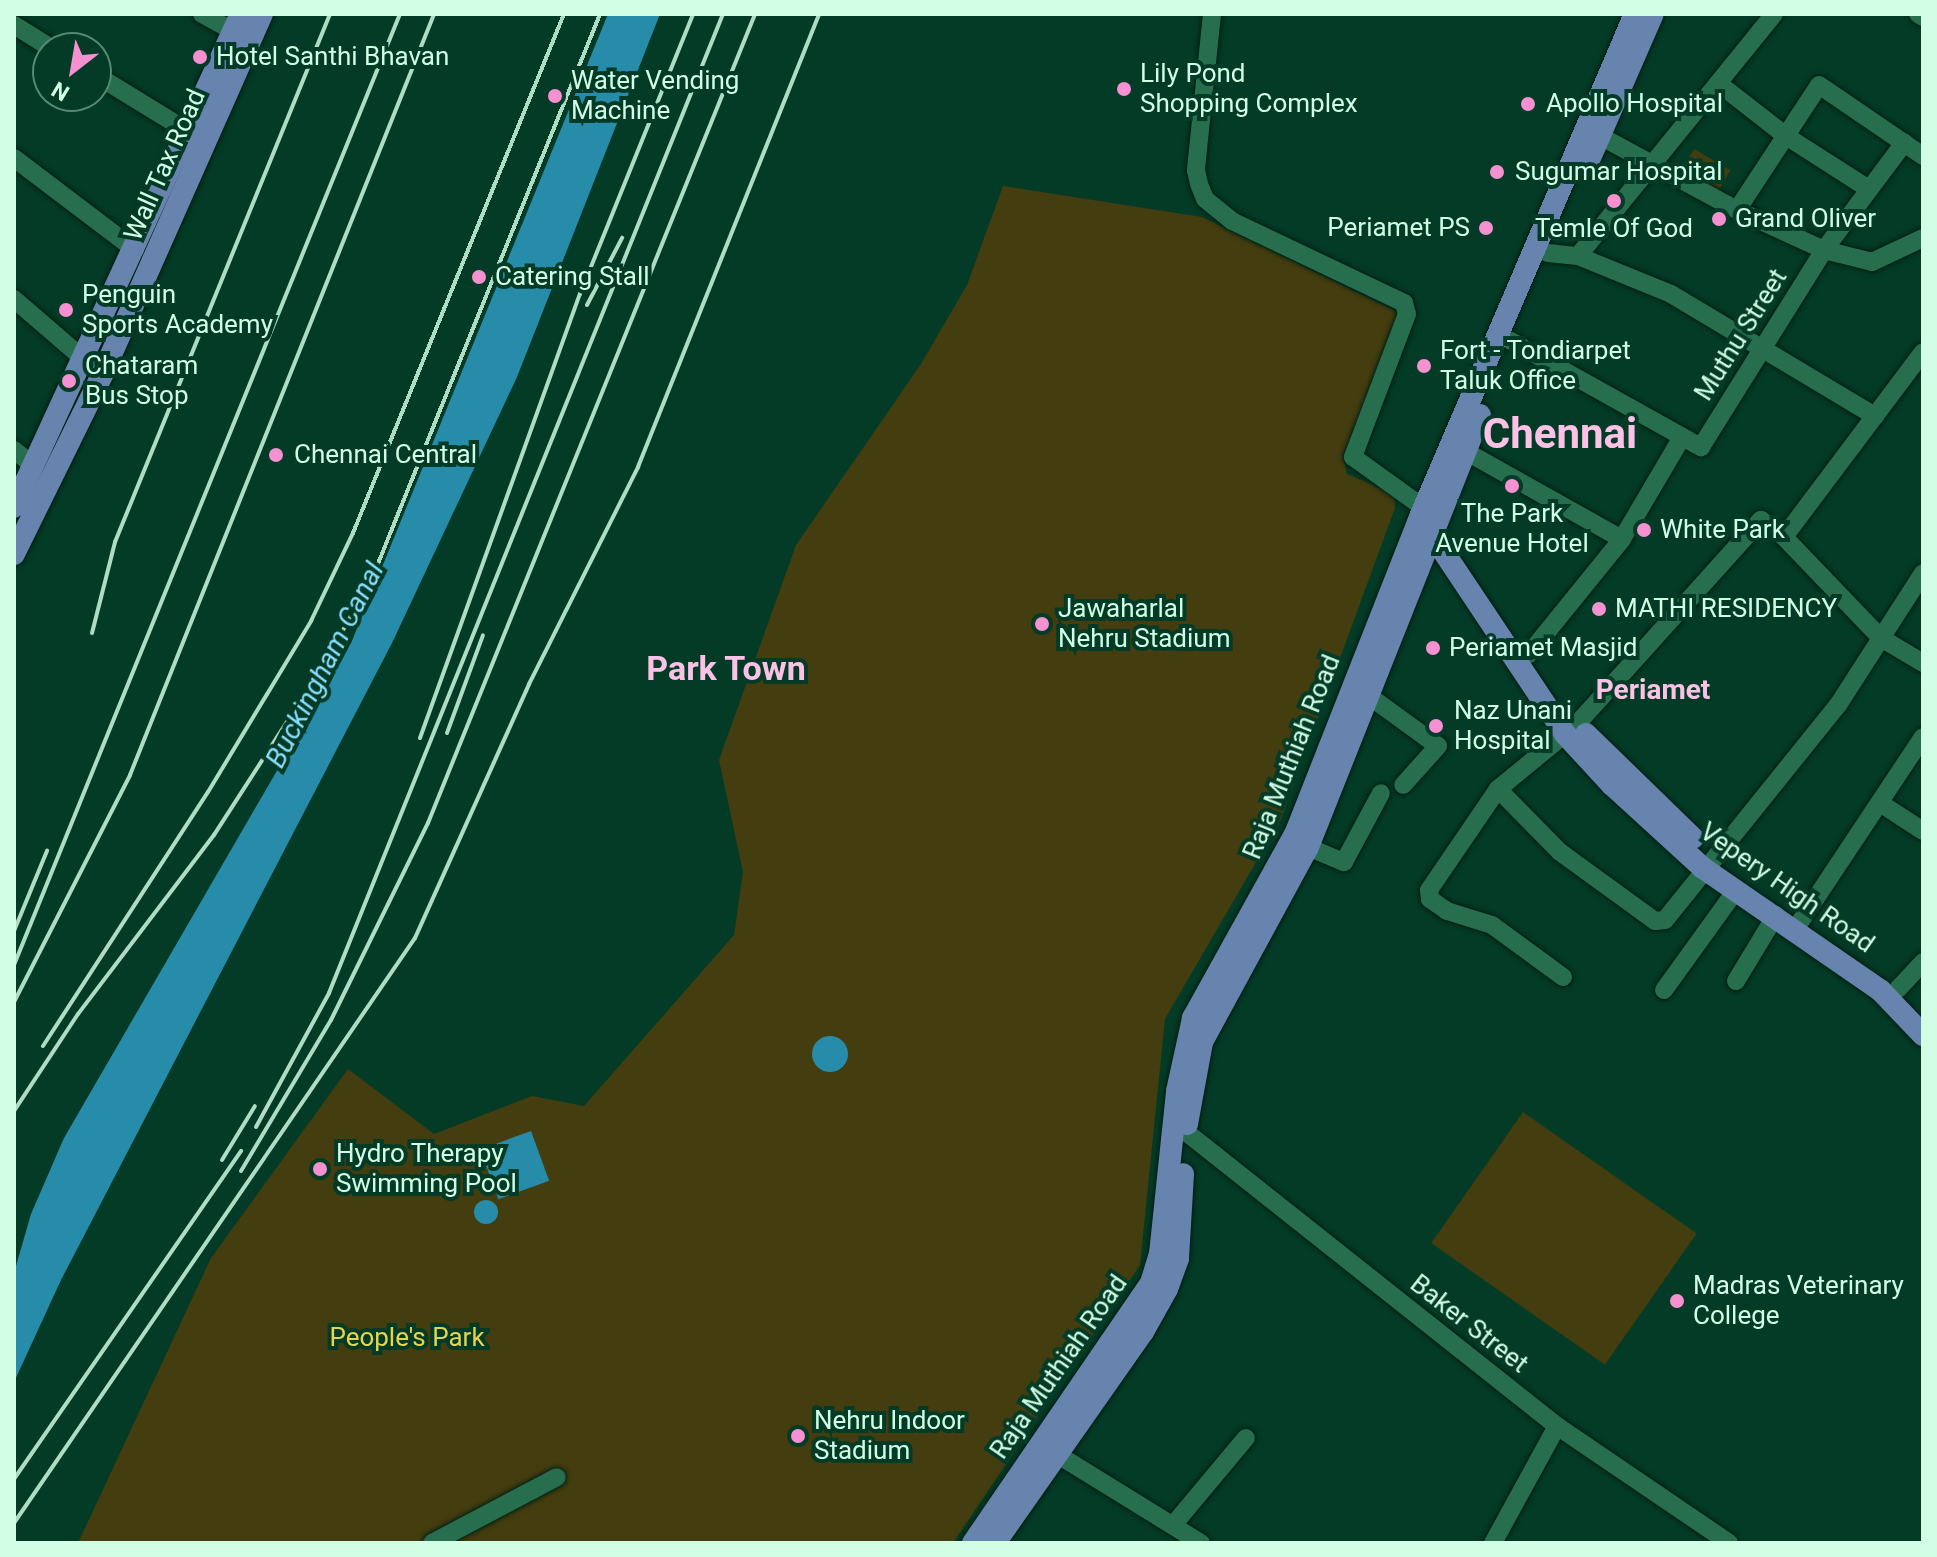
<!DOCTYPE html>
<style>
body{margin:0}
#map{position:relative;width:1937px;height:1557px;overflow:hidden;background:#043b26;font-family:Roboto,sans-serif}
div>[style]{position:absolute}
.green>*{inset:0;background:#433d0f;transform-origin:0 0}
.water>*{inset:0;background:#268caa;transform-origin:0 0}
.round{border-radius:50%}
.roads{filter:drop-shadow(0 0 2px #021f12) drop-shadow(0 0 2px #021f12)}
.minor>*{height:18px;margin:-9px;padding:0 9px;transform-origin:9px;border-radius:9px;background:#276e4f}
.major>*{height:22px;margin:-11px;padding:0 11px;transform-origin:11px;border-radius:11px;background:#6784ae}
.rail>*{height:4px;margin:-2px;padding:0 2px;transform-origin:2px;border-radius:2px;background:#afdcc5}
.dots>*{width:22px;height:22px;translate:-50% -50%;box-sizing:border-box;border:4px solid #043b26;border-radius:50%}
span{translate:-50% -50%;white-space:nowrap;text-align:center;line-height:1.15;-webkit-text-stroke:8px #043b26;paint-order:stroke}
.poi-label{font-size:26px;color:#d2fee6}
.left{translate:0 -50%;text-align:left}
.right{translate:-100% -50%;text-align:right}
.street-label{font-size:26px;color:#d2fee6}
.park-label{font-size:26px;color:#e6d44b}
.water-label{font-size:28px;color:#89dffd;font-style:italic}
.neighbourhood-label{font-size:28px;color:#fcc2e5;font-weight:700}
.district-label{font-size:34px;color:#fcc2e5;font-weight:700}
.town-label{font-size:42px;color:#fcc2e5;font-weight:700}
.frame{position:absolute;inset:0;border:16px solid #d2fee6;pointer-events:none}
.north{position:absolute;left:32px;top:32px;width:80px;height:80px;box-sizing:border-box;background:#043b26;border:2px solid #568973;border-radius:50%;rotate:211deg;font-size:22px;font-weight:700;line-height:32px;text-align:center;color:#d2fee6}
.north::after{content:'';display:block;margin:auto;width:28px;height:36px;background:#f590d1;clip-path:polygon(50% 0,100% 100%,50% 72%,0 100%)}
</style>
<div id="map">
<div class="green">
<div style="left:1694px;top:149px;width:42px;height:32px;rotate:30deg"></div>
<div style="clip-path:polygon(1003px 186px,1202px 217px,1402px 314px,1343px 457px,1347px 474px,1394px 494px,1395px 508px,1281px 819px,1165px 1019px,1140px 1265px,953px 1543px,78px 1543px,211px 1258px,348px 1069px,434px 1134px,532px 1096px,584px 1106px,734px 935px,743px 872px,719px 760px,796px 545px,921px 364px,967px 285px)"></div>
<div style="left:1523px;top:1112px;width:212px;height:160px;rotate:35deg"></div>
</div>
<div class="water">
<div style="clip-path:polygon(608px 14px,660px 14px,517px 377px,392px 643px,61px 1280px,14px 1382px,14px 1273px,31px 1214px,64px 1138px,351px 643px)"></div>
<div class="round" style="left:812px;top:1036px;width:36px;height:36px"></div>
<div style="left:531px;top:1131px;width:53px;height:54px;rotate:70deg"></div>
<div class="round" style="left:474px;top:1200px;width:24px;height:24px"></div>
</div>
<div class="roads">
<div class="minor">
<div style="left:202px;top:14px;width:35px;rotate:29deg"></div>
<div style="left:1212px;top:14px;width:157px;rotate:95.9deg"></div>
<div style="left:1196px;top:170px;width:14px;rotate:78deg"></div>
<div style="left:1199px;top:184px;width:16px;rotate:68deg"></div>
<div style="left:1205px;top:199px;width:35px;rotate:39deg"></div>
<div style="left:1232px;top:221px;width:191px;rotate:25.5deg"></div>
<div style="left:1404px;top:303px;width:11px;rotate:75deg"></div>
<div style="left:1407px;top:314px;width:153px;rotate:110.7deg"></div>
<div style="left:1353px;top:457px;width:87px;rotate:35.7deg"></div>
<div style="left:1918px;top:14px;width:6px;rotate:31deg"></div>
<div style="left:14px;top:25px;width:44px;rotate:31.9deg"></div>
<div style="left:96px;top:75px;width:109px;rotate:31.5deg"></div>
<div style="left:1718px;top:83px;width:86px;rotate:37.9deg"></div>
<div style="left:1786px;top:136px;width:98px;rotate:32.6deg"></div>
<div style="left:1600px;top:136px;width:156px;rotate:28.4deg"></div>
<div style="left:1737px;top:210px;width:96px;rotate:24.7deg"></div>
<div style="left:1824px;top:250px;width:49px;rotate:14deg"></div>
<div style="left:1872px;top:262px;width:56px;rotate:-25.2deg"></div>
<div style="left:14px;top:158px;width:152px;rotate:37.2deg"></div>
<div style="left:1737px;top:210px;width:149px;rotate:-56.7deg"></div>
<div style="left:1819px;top:85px;width:126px;rotate:34.3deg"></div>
<div style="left:1548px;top:253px;width:30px;rotate:6deg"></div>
<div style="left:1578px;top:256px;width:100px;rotate:22.2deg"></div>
<div style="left:1671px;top:294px;width:238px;rotate:30.9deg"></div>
<div style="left:1578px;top:256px;width:311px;rotate:-51deg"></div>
<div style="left:14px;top:299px;width:116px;rotate:40.8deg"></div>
<div style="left:1511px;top:341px;width:218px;rotate:29.2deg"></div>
<div style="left:1701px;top:447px;width:232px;rotate:-58deg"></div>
<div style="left:1824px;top:250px;width:134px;rotate:-53.2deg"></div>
<div style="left:14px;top:450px;width:26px;rotate:39deg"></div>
<div style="left:1465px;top:451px;width:180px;rotate:29.3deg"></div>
<div style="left:1784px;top:537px;width:231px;rotate:-53.1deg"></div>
<div style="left:1529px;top:654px;width:148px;rotate:-51deg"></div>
<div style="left:1622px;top:539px;width:118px;rotate:-59.5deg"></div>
<div style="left:1369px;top:696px;width:85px;rotate:35.9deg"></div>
<div style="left:1438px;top:746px;width:52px;rotate:131.9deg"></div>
<div style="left:1498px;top:789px;width:88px;rotate:45.5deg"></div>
<div style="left:1560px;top:852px;width:117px;rotate:36deg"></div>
<div style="left:1655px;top:921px;width:10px;rotate:-6deg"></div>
<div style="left:1665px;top:920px;width:276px;rotate:-51.2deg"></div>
<div style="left:1838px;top:705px;width:157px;rotate:-57.2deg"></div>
<div style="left:1880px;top:803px;width:51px;rotate:33.1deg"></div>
<div style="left:1308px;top:847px;width:39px;rotate:23deg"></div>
<div style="left:1344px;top:862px;width:78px;rotate:-61.8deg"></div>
<div style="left:1796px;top:928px;width:229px;rotate:-56.4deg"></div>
<div style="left:1563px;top:977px;width:88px;rotate:-143.8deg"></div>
<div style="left:1492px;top:925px;width:47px;rotate:-162.7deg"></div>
<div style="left:1447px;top:911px;width:21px;rotate:-145deg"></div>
<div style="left:1430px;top:899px;width:9px;rotate:-96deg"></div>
<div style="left:1429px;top:890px;width:122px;rotate:-55.7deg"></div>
<div style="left:1498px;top:789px;width:102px;rotate:-39.4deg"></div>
<div style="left:1577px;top:724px;width:275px;rotate:-48deg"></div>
<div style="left:1761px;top:520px;width:29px;rotate:36deg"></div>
<div style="left:1784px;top:537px;width:140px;rotate:46.2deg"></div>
<div style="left:1881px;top:638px;width:49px;rotate:30.8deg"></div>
<div style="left:1736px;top:981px;width:77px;rotate:-58.8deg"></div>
<div style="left:1898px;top:989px;width:37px;rotate:-47deg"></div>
<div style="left:1664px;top:990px;width:123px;rotate:-54.2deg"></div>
<div style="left:1186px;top:1132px;width:473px;rotate:38.4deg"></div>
<div style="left:1557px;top:1426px;width:208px;rotate:34.2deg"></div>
<div style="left:1047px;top:1448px;width:181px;rotate:31.7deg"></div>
<div style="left:1174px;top:1524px;width:112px;rotate:-50.1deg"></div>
<div style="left:432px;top:1543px;width:141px;rotate:-27.8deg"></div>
<div style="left:1493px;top:1543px;width:133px;rotate:-61.3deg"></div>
</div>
<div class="major">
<div style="left:1586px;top:167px;width:167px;rotate:-66.4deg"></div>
<div style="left:14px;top:507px;width:543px;rotate:-65.28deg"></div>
<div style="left:1427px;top:527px;width:249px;rotate:56.3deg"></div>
<div style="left:1565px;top:734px;width:69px;rotate:47.3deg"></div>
<div style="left:1612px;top:785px;width:123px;rotate:42.4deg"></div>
<div style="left:1703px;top:868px;width:216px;rotate:34.6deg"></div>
<div style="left:1881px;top:991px;width:61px;rotate:46.3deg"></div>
<div style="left:14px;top:554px;width:199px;rotate:-63.8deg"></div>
<div style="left:102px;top:375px;width:395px;rotate:-66.1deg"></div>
<div style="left:1586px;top:734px;width:149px;rotate:44.2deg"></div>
<div style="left:1187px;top:1124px;width:83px;rotate:-79.6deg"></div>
<div style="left:1202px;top:1042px;width:222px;rotate:-61.5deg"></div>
<div style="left:1308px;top:847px;width:465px;rotate:-68.3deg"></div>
<div style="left:973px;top:1543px;width:315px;rotate:-55.6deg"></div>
<div style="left:1151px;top:1283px;width:30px;rotate:-73deg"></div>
<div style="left:1160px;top:1254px;width:164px;rotate:-84deg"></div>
<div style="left:1177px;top:1091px;width:75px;rotate:-77.6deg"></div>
<div style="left:1193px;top:1018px;width:213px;rotate:-61deg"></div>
<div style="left:1296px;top:832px;width:339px;rotate:-68.5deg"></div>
<div style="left:1420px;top:517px;width:547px;rotate:-66.86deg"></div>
<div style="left:995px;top:1543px;width:258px;rotate:-55deg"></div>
<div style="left:1143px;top:1332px;width:49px;rotate:-60.8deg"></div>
<div style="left:1167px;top:1289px;width:33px;rotate:-70deg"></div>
<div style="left:1178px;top:1258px;width:84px;rotate:-86.6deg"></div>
</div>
</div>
<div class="rail">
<div style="left:587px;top:305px;width:76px;rotate:-62.4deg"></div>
<div style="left:92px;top:633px;width:94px;rotate:-75.8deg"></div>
<div style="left:115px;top:542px;width:570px;rotate:-67.84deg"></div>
<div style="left:447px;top:733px;width:104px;rotate:-69.8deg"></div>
<div style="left:420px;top:738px;width:472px;rotate:-70.2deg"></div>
<div style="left:580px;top:294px;width:302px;rotate:-68deg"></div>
<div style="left:14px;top:931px;width:87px;rotate:-67.6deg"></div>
<div style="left:14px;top:965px;width:1026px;rotate:-67.91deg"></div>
<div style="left:14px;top:1002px;width:255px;rotate:-62.9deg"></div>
<div style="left:130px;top:775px;width:819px;rotate:-68.22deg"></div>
<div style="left:43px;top:1046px;width:303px;rotate:-57deg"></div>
<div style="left:208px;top:792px;width:200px;rotate:-58.9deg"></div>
<div style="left:311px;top:621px;width:98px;rotate:-64.5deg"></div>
<div style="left:353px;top:533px;width:560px;rotate:-67.88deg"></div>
<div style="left:14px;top:1111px;width:116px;rotate:-56.6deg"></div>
<div style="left:78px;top:1014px;width:225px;rotate:-52.8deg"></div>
<div style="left:214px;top:835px;width:211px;rotate:-57.2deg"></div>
<div style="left:328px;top:658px;width:99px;rotate:-61.6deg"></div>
<div style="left:375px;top:571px;width:601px;rotate:-68deg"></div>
<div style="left:256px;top:1127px;width:153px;rotate:-61.4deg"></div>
<div style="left:329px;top:993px;width:1055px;rotate:-68.08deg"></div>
<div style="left:222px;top:1160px;width:63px;rotate:-58.6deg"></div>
<div style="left:241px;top:1171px;width:176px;rotate:-59.2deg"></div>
<div style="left:331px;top:1020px;width:220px;rotate:-63.8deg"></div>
<div style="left:428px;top:823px;width:873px;rotate:-67.99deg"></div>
<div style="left:14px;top:1479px;width:399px;rotate:-55.3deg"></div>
<div style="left:14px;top:1523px;width:709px;rotate:-55.57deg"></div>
<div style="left:415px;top:938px;width:278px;rotate:-65.8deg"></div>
<div style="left:529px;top:684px;width:243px;rotate:-63.3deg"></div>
<div style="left:638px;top:467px;width:488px;rotate:-68.2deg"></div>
</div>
<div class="dots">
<div style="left:200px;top:57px;background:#f590d1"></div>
<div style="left:1124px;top:89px;background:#f590d1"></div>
<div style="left:555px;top:96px;background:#f590d1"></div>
<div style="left:1528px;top:104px;background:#f590d1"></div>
<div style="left:1497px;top:172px;background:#f590d1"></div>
<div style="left:1614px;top:201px;background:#f590d1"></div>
<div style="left:1719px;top:219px;background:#f590d1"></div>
<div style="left:1486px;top:228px;background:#f590d1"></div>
<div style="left:479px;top:277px;background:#f590d1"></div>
<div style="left:66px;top:310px;background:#f590d1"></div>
<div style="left:1424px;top:366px;background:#f590d1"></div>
<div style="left:69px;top:381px;background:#f590d1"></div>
<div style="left:276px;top:455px;background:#f590d1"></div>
<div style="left:1512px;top:486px;background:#f590d1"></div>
<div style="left:1644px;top:530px;background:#f590d1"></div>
<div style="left:1599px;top:609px;background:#f590d1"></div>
<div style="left:1042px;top:624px;background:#f590d1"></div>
<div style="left:1433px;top:648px;background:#f590d1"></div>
<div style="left:1436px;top:726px;background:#f590d1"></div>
<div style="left:320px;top:1169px;background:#f590d1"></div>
<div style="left:1677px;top:1301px;background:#f590d1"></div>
<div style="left:798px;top:1436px;background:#f590d1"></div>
</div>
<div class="poi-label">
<span class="left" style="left:216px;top:57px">Hotel Santhi Bhavan</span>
<span class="left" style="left:1140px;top:89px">Lily Pond<br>Shopping Complex</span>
<span class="left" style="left:571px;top:96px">Water Vending<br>Machine</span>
<span class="left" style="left:1546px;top:104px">Apollo Hospital</span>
<span class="left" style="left:1515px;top:172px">Sugumar Hospital</span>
<span class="left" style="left:1735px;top:219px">Grand Oliver</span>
<span class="right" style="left:1470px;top:228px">Periamet PS</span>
<span style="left:1614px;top:229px">Temle Of God</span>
<span class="left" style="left:495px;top:277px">Catering Stall</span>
<span class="left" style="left:82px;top:310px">Penguin<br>Sports Academy</span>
<span class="left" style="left:1440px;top:366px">Fort - Tondiarpet<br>Taluk Office</span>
<span class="left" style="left:85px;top:381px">Chataram<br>Bus Stop</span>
<span class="left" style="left:294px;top:455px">Chennai Central</span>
<span style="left:1512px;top:529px">The Park<br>Avenue Hotel</span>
<span class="left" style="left:1660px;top:530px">White Park</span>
<span class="left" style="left:1058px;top:624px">Jawaharlal<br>Nehru Stadium</span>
<span class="left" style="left:1615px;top:609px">MATHI RESIDENCY</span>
<span class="left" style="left:1449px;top:648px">Periamet Masjid</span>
<span class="left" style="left:1454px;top:726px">Naz Unani<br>Hospital</span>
<span class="left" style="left:336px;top:1169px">Hydro Therapy<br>Swimming Pool</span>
<span class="left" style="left:1693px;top:1301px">Madras Veterinary<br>College</span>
<span class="left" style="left:814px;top:1436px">Nehru Indoor<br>Stadium</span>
</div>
<div class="street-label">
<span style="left:165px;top:165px;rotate:-66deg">Wall Tax Road</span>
<span style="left:1741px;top:335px;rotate:-58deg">Muthu Street</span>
<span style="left:1292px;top:757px;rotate:-68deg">Raja Muthiah Road</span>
<span style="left:1787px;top:888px;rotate:35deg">Vepery High Road</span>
<span style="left:1469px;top:1324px;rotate:38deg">Baker Street</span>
<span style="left:1059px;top:1367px;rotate:-55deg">Raja Muthiah Road</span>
</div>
<div class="park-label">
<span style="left:407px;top:1338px">People's Park</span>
</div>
<div class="water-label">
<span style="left:325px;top:665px;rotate:-63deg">Buckingham Canal</span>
</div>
<div class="neighbourhood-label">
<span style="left:1653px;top:690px">Periamet</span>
</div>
<div class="district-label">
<span style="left:726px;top:669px">Park Town</span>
</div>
<div class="town-label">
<span style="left:1560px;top:434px">Chennai</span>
</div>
<div class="frame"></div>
<div class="north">N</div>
</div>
